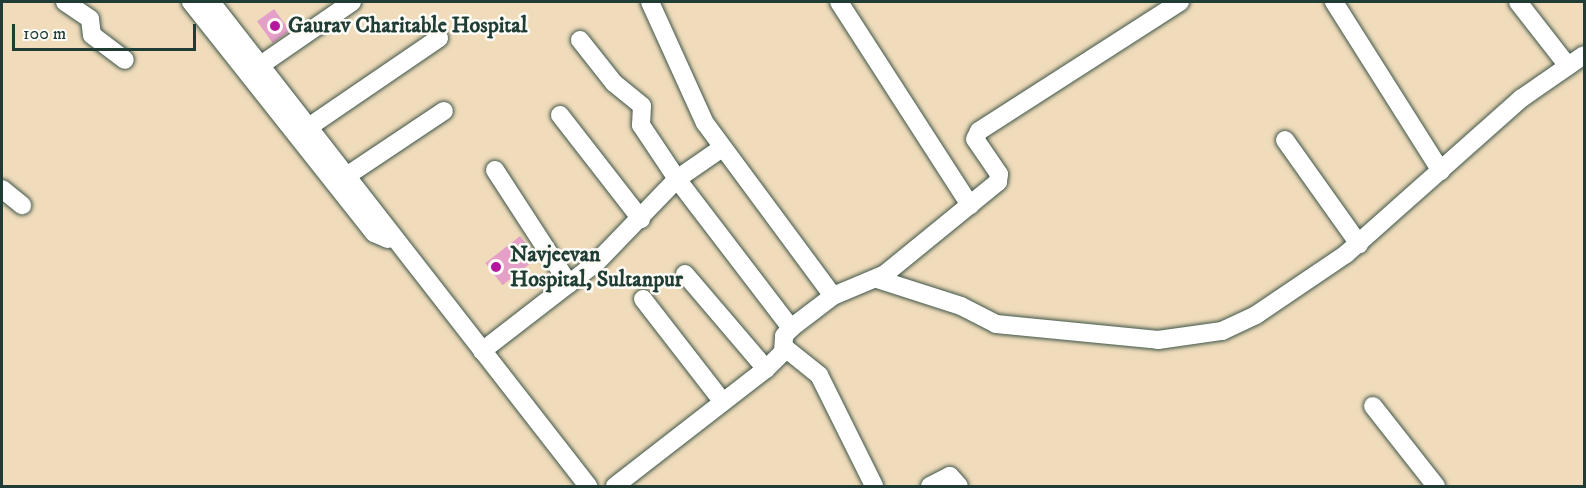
<!DOCTYPE html>
<style>
body{margin:0}
#map{position:relative;width:1586px;height:488px;overflow:hidden;background:#f0dcbb;font-family:"IM FELL DW Pica",serif}
div>[style]{position:absolute}
.building>*{inset:0;background:#e5a0c8;transform-origin:0 0}
.roads{filter:drop-shadow(0 0 2px #3e5548) drop-shadow(0 0 2px #3e5548)}
.minor>*{height:18px;margin:-9px;padding:0 9px;transform-origin:9px;border-radius:9px;background:#fff}
.dots>*{width:16px;height:16px;translate:-50% -50%;box-sizing:border-box;border:3px solid #fdfcf7;border-radius:50%}
span{translate:-50% -50%;white-space:nowrap;text-align:center;line-height:1.15;-webkit-text-stroke:5px #fdfcf7;paint-order:stroke}
.poi-label{font-size:22px;color:#1f3d34;font-weight:700}
.left{translate:0 -50%;text-align:left}
.frame{position:absolute;inset:0;border:3px solid #1f3d34;pointer-events:none}
.scale{position:absolute;left:12px;top:24px;width:184px;height:27px;box-sizing:border-box;border:3px solid #1f3d34;border-top:0;padding-left:8px;font-size:18px;line-height:21px;white-space:nowrap;color:#1f3d34;-webkit-text-stroke:4px #fdfcf7;paint-order:stroke}
</style>
<div id="map">
<div class="building">
<div style="left:274px;top:9px;width:27px;height:21px;rotate:54deg"></div>
<div style="left:520px;top:236px;width:28px;height:44px;rotate:52deg"></div>
</div>
<div class="roads">
<div class="minor">
<div style="left:65px;top:2px;width:30px;rotate:34deg"></div>
<div style="left:90px;top:19px;width:16px;rotate:83deg"></div>
<div style="left:92px;top:35px;width:41px;rotate:37.1deg"></div>
<div style="left:191px;top:2px;width:295px;rotate:51.6deg"></div>
<div style="left:374px;top:233px;width:15px;rotate:23deg"></div>
<div style="left:211px;top:2px;width:614px;rotate:52.08deg"></div>
<div style="left:650px;top:2px;width:133px;rotate:65.6deg"></div>
<div style="left:705px;top:123px;width:215px;rotate:53.5deg"></div>
<div style="left:839px;top:2px;width:242px;rotate:57.2deg"></div>
<div style="left:1334px;top:2px;width:200px;rotate:57.7deg"></div>
<div style="left:1518px;top:2px;width:81px;rotate:52deg"></div>
<div style="left:580px;top:40px;width:55px;rotate:51.7deg"></div>
<div style="left:614px;top:83px;width:36px;rotate:39deg"></div>
<div style="left:642px;top:106px;width:19px;rotate:93deg"></div>
<div style="left:641px;top:125px;width:65px;rotate:56.3deg"></div>
<div style="left:677px;top:179px;width:188px;rotate:52.6deg"></div>
<div style="left:268px;top:60px;width:102px;rotate:-34.6deg"></div>
<div style="left:560px;top:115px;width:132px;rotate:52.1deg"></div>
<div style="left:316px;top:122px;width:149px;rotate:-34.3deg"></div>
<div style="left:1285px;top:140px;width:128px;rotate:54.6deg"></div>
<div style="left:495px;top:170px;width:136px;rotate:57deg"></div>
<div style="left:354px;top:171px;width:108px;rotate:-33.7deg"></div>
<div style="left:2px;top:189px;width:26px;rotate:39deg"></div>
<div style="left:685px;top:274px;width:125px;rotate:49.5deg"></div>
<div style="left:877px;top:279px;width:88px;rotate:17.8deg"></div>
<div style="left:961px;top:306px;width:39px;rotate:27deg"></div>
<div style="left:996px;top:324px;width:163px;rotate:5.6deg"></div>
<div style="left:1158px;top:340px;width:65px;rotate:-8deg"></div>
<div style="left:1222px;top:331px;width:38px;rotate:-25deg"></div>
<div style="left:1256px;top:315px;width:109px;rotate:-34.1deg"></div>
<div style="left:1346px;top:254px;width:235px;rotate:-41.6deg"></div>
<div style="left:1522px;top:98px;width:75px;rotate:-34.7deg"></div>
<div style="left:643px;top:299px;width:130px;rotate:52.2deg"></div>
<div style="left:784px;top:347px;width:45px;rotate:38.7deg"></div>
<div style="left:819px;top:375px;width:124px;rotate:63.6deg"></div>
<div style="left:482px;top:351px;width:144px;rotate:-37.7deg"></div>
<div style="left:596px;top:263px;width:117px;rotate:-46deg"></div>
<div style="left:677px;top:179px;width:55px;rotate:-34.6deg"></div>
<div style="left:1373px;top:406px;width:102px;rotate:51.8deg"></div>
<div style="left:615px;top:486px;width:191px;rotate:-37.8deg"></div>
<div style="left:766px;top:369px;width:24px;rotate:-45deg"></div>
<div style="left:783px;top:352px;width:16px;rotate:-86deg"></div>
<div style="left:784px;top:336px;width:11px;rotate:-49deg"></div>
<div style="left:791px;top:328px;width:53px;rotate:-37.3deg"></div>
<div style="left:833px;top:296px;width:56px;rotate:-22.9deg"></div>
<div style="left:885px;top:274px;width:146px;rotate:-39.2deg"></div>
<div style="left:998px;top:182px;width:8px;rotate:-83deg"></div>
<div style="left:999px;top:174px;width:42px;rotate:-124.4deg"></div>
<div style="left:975px;top:139px;width:9px;rotate:-63deg"></div>
<div style="left:979px;top:131px;width:239px;rotate:-32.7deg"></div>
<div style="left:930px;top:486px;width:22px;rotate:-27deg"></div>
<div style="left:950px;top:476px;width:13px;rotate:48deg"></div>
</div>
</div>
<div class="dots">
<div style="left:275px;top:26px;background:#b5179e"></div>
<div style="left:496px;top:267px;background:#b5179e"></div>
</div>
<div class="poi-label">
<span class="left" style="left:288px;top:26px">Gaurav Charitable Hospital</span>
<span class="left" style="left:510px;top:267px">Navjeevan<br>Hospital, Sultanpur</span>
</div>
<div class="frame"></div>
<div class="scale">100 m</div>
</div>
